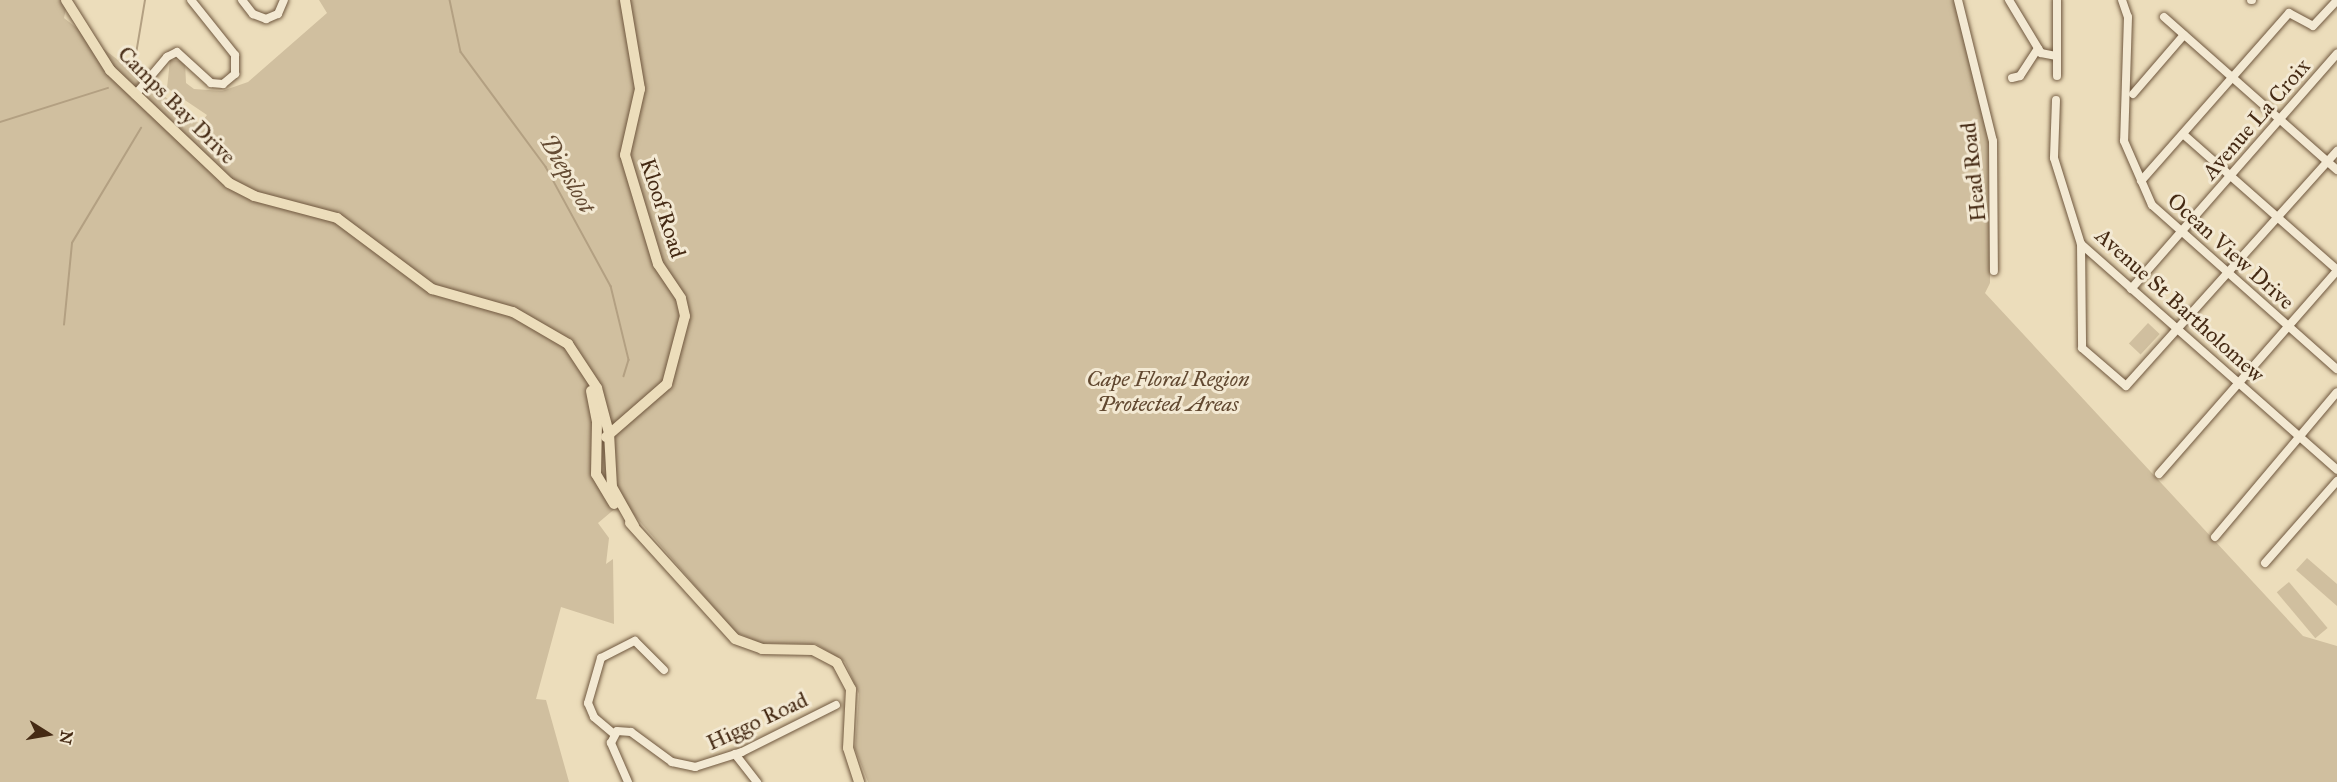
<!DOCTYPE html>
<style>
body{margin:0}
#map{position:relative;width:2337px;height:782px;overflow:hidden;background:#ecddbb;font-family:"IM FELL Great Primer",serif}
div>[style]{position:absolute}
.green>*{inset:0;background:#d0bf9f;transform-origin:0 0}
.stream>*{height:1.5px;margin:-0.75px;padding:0 0.75px;transform-origin:0.75px;border-radius:0.75px;background:#b3a082}
.roads{filter:drop-shadow(0 0 2px #6f573e) drop-shadow(0 0 2px #6f573e)}
.minor>*{height:8px;margin:-4px;padding:0 4px;transform-origin:4px;border-radius:4px;background:#f3e9d3}
.major>*{height:10px;margin:-5px;padding:0 5px;transform-origin:5px;border-radius:5px;background:#ecddbb}
span{translate:-50% -50%;white-space:nowrap;text-align:center;line-height:1.15;-webkit-text-stroke:6px #f3e9d3;paint-order:stroke}
.street-label{font-size:22px;color:#452a14}
.park-label{font-size:22px;color:#614830;font-style:italic}
.water-label{font-size:24px;color:#664d35;font-style:italic}
.north{position:absolute;left:18px;top:704px;width:60px;height:60px;-webkit-text-stroke:4px #f3e9d3;paint-order:stroke;rotate:101deg;font-size:16px;font-weight:700;line-height:24px;text-align:center;color:#452a14}
.north::after{content:'';display:block;margin:auto;width:21px;height:27px;background:#452a14;clip-path:polygon(50% 0,100% 100%,50% 72%,0 100%)}
</style>
<div id="map">
<div class="green">
<div style="clip-path:polygon(0 0,68px 0,64px 18px,200px 124px,207px 115px,167px 88px,170px 60px,185px 61px,186px 83px,194px 89px,222px 91px,248px 82px,327px 13px,319px 0,1956px 0,1990px 141px,1990px 283px,1985px 293px,2303px 636px,2337px 646px,2337px 782px,868px 782px,855px 749px,859px 694px,845px 662px,816px 644px,761px 643px,735px 632px,623px 502px,598px 523px,609px 538px,606px 564px,613px 559px,614px 624px,561px 607px,536px 699px,546px 700px,569px 782px,0 782px)"></div>
<div style="left:2148px;top:323px;width:16px;height:28px;rotate:43deg"></div>
<div style="clip-path:polygon(2307px 558px,2337px 584px,2337px 606px,2296px 570px)"></div>
<div style="left:2289px;top:582px;width:60px;height:16px;rotate:50deg"></div>
</div>
<div class="stream">
<div style="left:450px;top:0;width:53px;rotate:78.1deg"></div>
<div style="left:461px;top:52px;width:143px;rotate:53.5deg"></div>
<div style="left:546px;top:167px;width:136px;rotate:61.4deg"></div>
<div style="left:611px;top:286px;width:76px;rotate:76.3deg"></div>
<div style="left:629px;top:360px;width:17px;rotate:107deg"></div>
<div style="left:136px;top:54px;width:55px;rotate:-80.5deg"></div>
<div style="left:0;top:122px;width:113px;rotate:-17.5deg"></div>
<div style="left:64px;top:325px;width:82px;rotate:-84.4deg"></div>
<div style="left:72px;top:243px;width:134px;rotate:-59deg"></div>
</div>
<div class="roads">
<div class="minor">
<div style="left:242px;top:0;width:18px;rotate:52deg"></div>
<div style="left:253px;top:14px;width:14px;rotate:21deg"></div>
<div style="left:266px;top:19px;width:13px;rotate:-23deg"></div>
<div style="left:278px;top:14px;width:15px;rotate:-67deg"></div>
<div style="left:1958px;top:0;width:145px;rotate:76.1deg"></div>
<div style="left:1993px;top:141px;width:130px;rotate:89.6deg"></div>
<div style="left:2009px;top:0;width:62px;rotate:58.9deg"></div>
<div style="left:2041px;top:53px;width:16px;rotate:11deg"></div>
<div style="left:2057px;top:0;width:76px;rotate:90deg"></div>
<div style="left:2122px;top:0;width:18px;rotate:71deg"></div>
<div style="left:2128px;top:17px;width:124px;rotate:91.8deg"></div>
<div style="left:2124px;top:141px;width:70px;rotate:66.4deg"></div>
<div style="left:2152px;top:205px;width:247px;rotate:41.6deg"></div>
<div style="left:2251px;top:0;width:1px"></div>
<div style="left:2164px;top:17px;width:231px;rotate:41.5deg"></div>
<div style="left:2012px;top:78px;width:8px;rotate:-14deg"></div>
<div style="left:2020px;top:76px;width:33px;rotate:-57deg"></div>
<div style="left:2133px;top:94px;width:78px;rotate:-49.2deg"></div>
<div style="left:135px;top:95px;width:50px;rotate:-49.9deg"></div>
<div style="left:167px;top:57px;width:11px;rotate:-27deg"></div>
<div style="left:177px;top:52px;width:46px;rotate:42.4deg"></div>
<div style="left:211px;top:83px;width:12px;rotate:5deg"></div>
<div style="left:223px;top:84px;width:16px;rotate:-40deg"></div>
<div style="left:235px;top:74px;width:19px;rotate:-90deg"></div>
<div style="left:235px;top:55px;width:70px;rotate:-128.7deg"></div>
<div style="left:2056px;top:100px;width:58px;rotate:92deg"></div>
<div style="left:2054px;top:158px;width:90px;rotate:72.6deg"></div>
<div style="left:2081px;top:244px;width:341px;rotate:41.4deg"></div>
<div style="left:2183px;top:134px;width:205px;rotate:41.4deg"></div>
<div style="left:2141px;top:181px;width:224px;rotate:-48.6deg"></div>
<div style="left:2289px;top:13px;width:27px;rotate:28deg"></div>
<div style="left:2313px;top:26px;width:35px;rotate:-47deg"></div>
<div style="left:2081px;top:244px;width:104px;rotate:89.4deg"></div>
<div style="left:2082px;top:348px;width:58px;rotate:40.8deg"></div>
<div style="left:2126px;top:386px;width:316px;rotate:-48.1deg"></div>
<div style="left:2131px;top:289px;width:313px;rotate:-48.8deg"></div>
<div style="left:2159px;top:474px;width:270px;rotate:-48.8deg"></div>
<div style="left:2215px;top:537px;width:189px;rotate:-49.9deg"></div>
<div style="left:2265px;top:563px;width:109px;rotate:-48.7deg"></div>
<div style="left:614px;top:734px;width:26px;rotate:-140deg"></div>
<div style="left:594px;top:717px;width:15px;rotate:-113deg"></div>
<div style="left:588px;top:703px;width:47px;rotate:-73.9deg"></div>
<div style="left:601px;top:658px;width:38px;rotate:-27deg"></div>
<div style="left:635px;top:641px;width:41px;rotate:45deg"></div>
<div style="left:735px;top:754px;width:36px;rotate:52deg"></div>
<div style="left:628px;top:782px;width:43px;rotate:-113.6deg"></div>
<div style="left:611px;top:743px;width:13px;rotate:-63deg"></div>
<div style="left:617px;top:731px;width:14px;rotate:4deg"></div>
<div style="left:631px;top:732px;width:51px;rotate:36.2deg"></div>
<div style="left:672px;top:762px;width:24px;rotate:12deg"></div>
<div style="left:695px;top:767px;width:49px;rotate:-17.7deg"></div>
<div style="left:742px;top:752px;width:105px;rotate:-26.6deg"></div>
</div>
<div class="major">
<div style="left:66px;top:0;width:83px;rotate:57.8deg"></div>
<div style="left:110px;top:70px;width:164px;rotate:43.5deg"></div>
<div style="left:229px;top:183px;width:28px;rotate:27deg"></div>
<div style="left:254px;top:196px;width:86px;rotate:14.8deg"></div>
<div style="left:337px;top:218px;width:119px;rotate:36.8deg"></div>
<div style="left:432px;top:289px;width:84px;rotate:15.9deg"></div>
<div style="left:513px;top:312px;width:64px;rotate:30.2deg"></div>
<div style="left:568px;top:344px;width:53px;rotate:56.6deg"></div>
<div style="left:597px;top:388px;width:47px;rotate:75.1deg"></div>
<div style="left:609px;top:433px;width:54px;rotate:86.8deg"></div>
<div style="left:612px;top:487px;width:45px;rotate:60.6deg"></div>
<div style="left:591px;top:391px;width:32px;rotate:79deg"></div>
<div style="left:597px;top:422px;width:52px;rotate:91.1deg"></div>
<div style="left:596px;top:474px;width:35px;rotate:59deg"></div>
<div style="left:606px;top:437px;width:81px;rotate:-41deg"></div>
<div style="left:667px;top:384px;width:70px;rotate:-75.2deg"></div>
<div style="left:685px;top:316px;width:18px;rotate:-103deg"></div>
<div style="left:681px;top:298px;width:41px;rotate:-124.1deg"></div>
<div style="left:658px;top:264px;width:114px;rotate:-106.8deg"></div>
<div style="left:625px;top:155px;width:68px;rotate:-77.2deg"></div>
<div style="left:640px;top:89px;width:90px;rotate:-99.6deg"></div>
<div style="left:630px;top:523px;width:156px;rotate:47.8deg"></div>
<div style="left:735px;top:639px;width:29px;rotate:20deg"></div>
<div style="left:762px;top:649px;width:51px;rotate:1.1deg"></div>
<div style="left:813px;top:650px;width:27px;rotate:28deg"></div>
<div style="left:837px;top:663px;width:30px;rotate:62deg"></div>
<div style="left:851px;top:689px;width:59px;rotate:92.9deg"></div>
<div style="left:848px;top:748px;width:36px;rotate:72deg"></div>
</div>
</div>
<div class="street-label">
<span style="left:177px;top:105px;rotate:45deg">Camps Bay Drive</span>
<span style="left:2256px;top:119px;rotate:-49deg">Avenue La Croix</span>
<span style="left:1973px;top:172px;rotate:-96deg">Head Road</span>
<span style="left:663px;top:208px;rotate:72deg">Kloof Road</span>
<span style="left:2231px;top:251px;rotate:42deg">Ocean View Drive</span>
<span style="left:2180px;top:305px;rotate:42deg">Avenue St Bartholomew</span>
<span style="left:757px;top:721px;rotate:-25deg">Higgo Road</span>
</div>
<div class="park-label">
<span style="left:1168px;top:391px">Cape Floral Region<br>Protected Areas</span>
</div>
<div class="water-label">
<span style="left:567px;top:174px;rotate:60deg">Diepsloot</span>
</div>
<div class="north">N</div>
</div>
